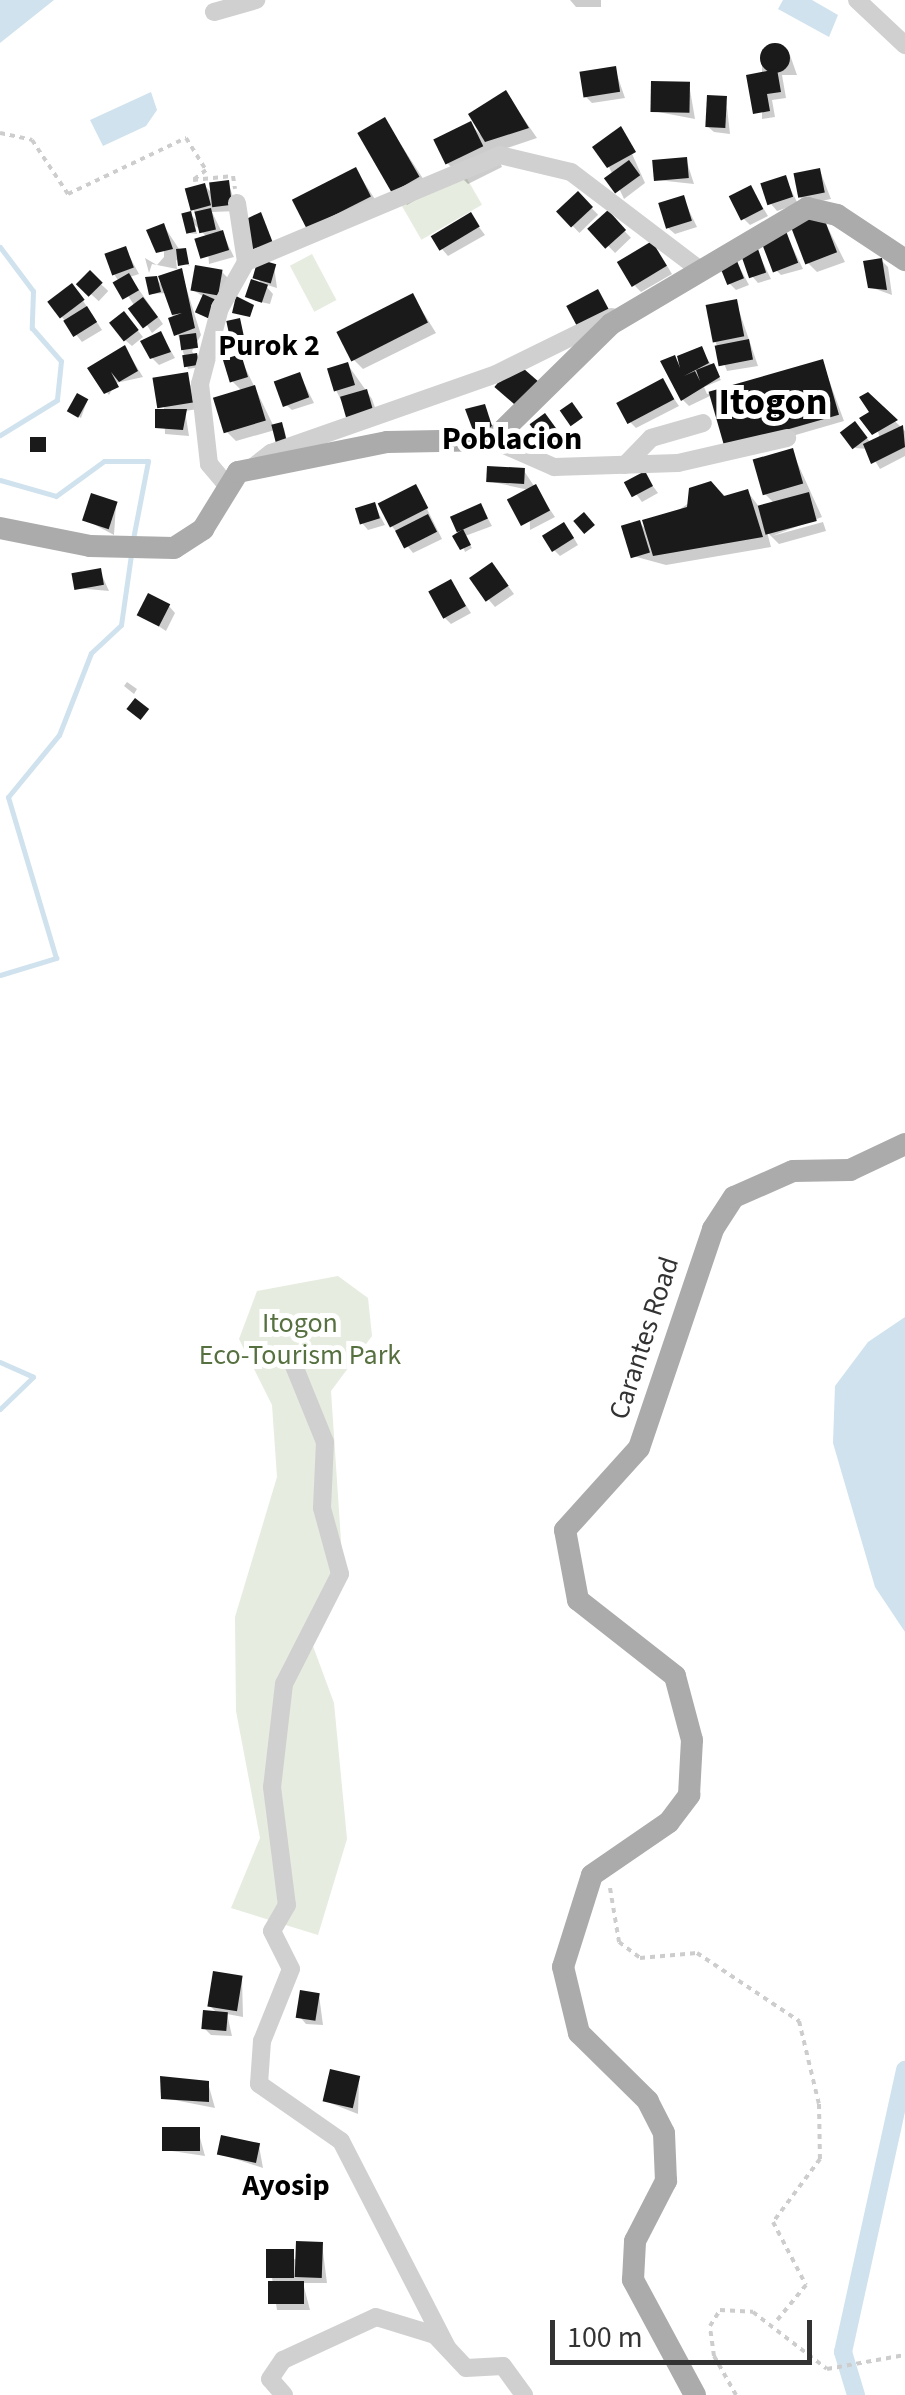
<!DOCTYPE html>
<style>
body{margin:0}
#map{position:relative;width:905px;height:2395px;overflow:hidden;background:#fff;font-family:"Source Sans 3",sans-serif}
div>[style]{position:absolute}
.green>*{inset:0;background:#e6ecdf;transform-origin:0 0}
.water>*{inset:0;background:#cfe2ee}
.shadow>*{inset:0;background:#0003;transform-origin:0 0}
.stream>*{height:5px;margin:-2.5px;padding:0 2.5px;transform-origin:2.5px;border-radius:2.5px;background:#cfe2ee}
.canal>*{height:18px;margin:-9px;padding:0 9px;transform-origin:9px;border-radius:9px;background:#cfe2ee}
.building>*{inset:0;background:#1a1a1a;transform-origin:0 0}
.round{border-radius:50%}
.path>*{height:4px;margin-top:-2px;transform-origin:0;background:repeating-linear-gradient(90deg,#cdcdcd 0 5px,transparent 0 10px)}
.minor>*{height:18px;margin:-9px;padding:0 9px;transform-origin:9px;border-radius:9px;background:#d0d0d0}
.major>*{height:22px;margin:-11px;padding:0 11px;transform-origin:11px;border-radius:11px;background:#ababab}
span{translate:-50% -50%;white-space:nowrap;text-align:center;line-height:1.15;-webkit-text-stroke:10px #fff;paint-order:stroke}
.park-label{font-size:28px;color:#56703f}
.street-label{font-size:28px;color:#333}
.neighbourhood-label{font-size:30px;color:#000;font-weight:700}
.quarter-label{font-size:32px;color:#000;font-weight:700}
.district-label{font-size:38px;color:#000;font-weight:700}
.scale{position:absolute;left:550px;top:2320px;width:262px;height:45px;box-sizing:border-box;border:5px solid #333;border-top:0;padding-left:12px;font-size:30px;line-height:35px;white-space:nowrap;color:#333;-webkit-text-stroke:8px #fff;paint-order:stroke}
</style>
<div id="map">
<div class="green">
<div style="left:462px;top:170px;width:40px;height:70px;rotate:60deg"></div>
<div style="left:312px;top:254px;width:52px;height:25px;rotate:62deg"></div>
<div style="clip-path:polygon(338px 1276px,368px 1298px,372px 1336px,331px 1391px,343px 1571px,310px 1638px,334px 1703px,347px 1839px,318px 1935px,231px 1908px,260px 1838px,236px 1711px,235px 1617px,277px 1477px,272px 1405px,239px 1339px,257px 1291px)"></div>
</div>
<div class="water">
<div style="clip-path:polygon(0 0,54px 0,0 43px)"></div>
<div style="clip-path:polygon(783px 0,812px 0,838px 15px,829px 37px,778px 9px)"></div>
<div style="clip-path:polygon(151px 92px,157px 110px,146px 126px,103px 146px,90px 120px)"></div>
<div style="clip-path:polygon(905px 1317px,905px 1632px,875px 1587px,833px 1443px,835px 1386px,868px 1342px)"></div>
</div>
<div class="shadow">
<div style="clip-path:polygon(570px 0,601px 0,601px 7px,576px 7px)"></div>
<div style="clip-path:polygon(762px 49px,790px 55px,797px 75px,782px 75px,786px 98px,772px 100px,775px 117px,762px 119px)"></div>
<div style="clip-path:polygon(615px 69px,625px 98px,592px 103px,586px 97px)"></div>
<div style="clip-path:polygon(689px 84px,695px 119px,653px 111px)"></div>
<div style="clip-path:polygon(506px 93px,537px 138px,495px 152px,502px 167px,468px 184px,447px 163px,470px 124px,481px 135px)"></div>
<div style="clip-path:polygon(726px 99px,730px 134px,714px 132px,707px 126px)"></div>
<div style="clip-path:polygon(385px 120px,431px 191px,407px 205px,393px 191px)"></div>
<div style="clip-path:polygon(621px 129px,645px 183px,624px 199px,609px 167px)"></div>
<div style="clip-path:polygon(686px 159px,694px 184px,657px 180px)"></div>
<div style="clip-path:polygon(356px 170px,380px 207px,309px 227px)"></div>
<div style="clip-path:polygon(820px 171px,831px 199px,807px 204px,800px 197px)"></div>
<div style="clip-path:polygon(785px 178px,798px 204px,777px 211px,771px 204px)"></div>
<div style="clip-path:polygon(228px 182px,238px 211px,212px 212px,234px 257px,209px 264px,207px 237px,195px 225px,197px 234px,188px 233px,190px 214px,199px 223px,193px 209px,204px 185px,213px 194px)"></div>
<div style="clip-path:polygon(751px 188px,768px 216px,750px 225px,744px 219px)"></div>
<div style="left:578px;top:194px;width:29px;height:26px;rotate:46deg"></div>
<div style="clip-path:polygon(683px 198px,697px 227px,675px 234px,668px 228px)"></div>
<div style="left:608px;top:214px;width:33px;height:22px;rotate:46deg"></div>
<div style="clip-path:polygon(470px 215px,485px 235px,448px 256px,442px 249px)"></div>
<div style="clip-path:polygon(822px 216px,845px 262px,817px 272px,807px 262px)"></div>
<div style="clip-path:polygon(164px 226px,190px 266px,176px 260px,177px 269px,152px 264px,149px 273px,145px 258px,157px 265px,164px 257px)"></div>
<div style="clip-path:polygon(786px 234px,803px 269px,781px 275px,774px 268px)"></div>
<div style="clip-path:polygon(125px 248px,139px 274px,130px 277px,163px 324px,152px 333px,114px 274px)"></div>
<div style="clip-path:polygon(756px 249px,771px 279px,758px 283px,752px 276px)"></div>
<div style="clip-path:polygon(658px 251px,672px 274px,641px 292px,635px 286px)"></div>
<div style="clip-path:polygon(735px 259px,749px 285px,736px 290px,729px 283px)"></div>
<div style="clip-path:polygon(881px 260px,888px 267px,892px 295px,870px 287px)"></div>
<div style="clip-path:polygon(274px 266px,277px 288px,264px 284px,273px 294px,270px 304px,252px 300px,265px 287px,256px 277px)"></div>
<div style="clip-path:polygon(181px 271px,201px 335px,192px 351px,200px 367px,188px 369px,166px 293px,151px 294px,156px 279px,164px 287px)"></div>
<div style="clip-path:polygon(222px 272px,229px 279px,225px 301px,213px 299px,218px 324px,197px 311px,204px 297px,193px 290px)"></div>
<div style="left:90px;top:274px;width:25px;height:14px;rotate:43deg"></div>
<div style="clip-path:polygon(78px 293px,102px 330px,82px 342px,62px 317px)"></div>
<div style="clip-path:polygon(413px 296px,436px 333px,363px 369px,353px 359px)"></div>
<div style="clip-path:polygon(736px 302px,758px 366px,727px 371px,715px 341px)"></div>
<div style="clip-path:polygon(130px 321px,143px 337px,132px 346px,125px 340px)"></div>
<div style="clip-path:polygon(161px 334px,175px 358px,159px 365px,152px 358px)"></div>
<div style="clip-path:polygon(125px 348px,143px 377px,116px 383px,109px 395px,102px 386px)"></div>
<div style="clip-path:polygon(701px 349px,721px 380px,704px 387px,707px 394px,822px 361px,844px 421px,733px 453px,712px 395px,689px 406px,683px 400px,674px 358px,684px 368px)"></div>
<div style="clip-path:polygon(240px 357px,274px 427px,284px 428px,288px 445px,275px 430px,236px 441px,226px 431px,242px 391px,233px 382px)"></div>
<div style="clip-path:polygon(348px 365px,372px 399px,378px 416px,349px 417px,336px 390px)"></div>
<div style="clip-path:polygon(187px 374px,198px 409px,185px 411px,189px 436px,165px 434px,164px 408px)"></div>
<div style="clip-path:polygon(300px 375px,314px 403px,292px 410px,285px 404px)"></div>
<div style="clip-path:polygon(662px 381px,679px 406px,636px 428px,629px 421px)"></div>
<div style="clip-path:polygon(868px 395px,905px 431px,905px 456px,880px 469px,868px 449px,855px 448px,861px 431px,871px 443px,880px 439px)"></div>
<div style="clip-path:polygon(87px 401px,81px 418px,73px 413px)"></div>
<div style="clip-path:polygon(551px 423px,562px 438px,551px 446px,544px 440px)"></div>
<div style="clip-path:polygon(792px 451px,822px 517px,772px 536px,823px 522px,826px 531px,779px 544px,767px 532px,771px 547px,666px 565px,633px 556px,640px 523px,648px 532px,714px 485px,727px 498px,747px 491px,760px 508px,775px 504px,765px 494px)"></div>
<div style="clip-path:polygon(524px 471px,555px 517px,530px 530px,529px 490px,488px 481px)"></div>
<div style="clip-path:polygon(644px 474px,658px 493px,642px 502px,628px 483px)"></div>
<div style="clip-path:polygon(416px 487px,442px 539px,413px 553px,391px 525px)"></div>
<div style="clip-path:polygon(116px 505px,114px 535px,84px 519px)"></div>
<div style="clip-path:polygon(374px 505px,385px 525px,368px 530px,362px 523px)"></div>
<div style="clip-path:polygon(481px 506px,492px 526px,465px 536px,472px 548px,465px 552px,457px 530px)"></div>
<div style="clip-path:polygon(570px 532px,578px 545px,560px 556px,553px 549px)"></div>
<div style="clip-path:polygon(100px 571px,109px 591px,76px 588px)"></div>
<div style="clip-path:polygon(498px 572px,514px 594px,495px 607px,489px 600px)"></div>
<div style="clip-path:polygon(451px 582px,471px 613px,451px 624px,444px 617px)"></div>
<div style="clip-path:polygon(169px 606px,175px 613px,166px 631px,140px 614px)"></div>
<div style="clip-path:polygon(127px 682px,137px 689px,134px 694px,124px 686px)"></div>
<div style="clip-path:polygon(242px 1978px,243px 2017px,227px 2014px,232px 2036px,211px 2035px,204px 2028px,218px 2014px,210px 2006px)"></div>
<div style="clip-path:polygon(319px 1995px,323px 2025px,306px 2024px,300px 2017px)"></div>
<div style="clip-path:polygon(359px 2079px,358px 2114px,325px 2101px)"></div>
<div style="clip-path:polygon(208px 2083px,215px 2108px,164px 2098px)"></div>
<div style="clip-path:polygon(198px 2130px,205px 2156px,165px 2150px)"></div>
<div style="clip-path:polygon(259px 2146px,263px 2168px,220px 2154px)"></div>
<div style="clip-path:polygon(322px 2244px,327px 2283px,303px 2283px,310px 2310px,277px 2310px,268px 2252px,298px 2260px)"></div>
</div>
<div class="stream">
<div style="left:0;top:247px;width:55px;rotate:53.1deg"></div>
<div style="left:33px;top:291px;width:37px;rotate:92deg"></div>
<div style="left:32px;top:328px;width:44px;rotate:48.7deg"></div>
<div style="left:61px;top:361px;width:39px;rotate:96deg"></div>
<div style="left:57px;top:400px;width:67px;rotate:148.4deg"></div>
<div style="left:0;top:480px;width:58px;rotate:15.9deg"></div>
<div style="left:56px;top:496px;width:59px;rotate:-36.1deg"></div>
<div style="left:104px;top:461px;width:44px"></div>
<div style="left:148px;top:461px;width:79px;rotate:100.9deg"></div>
<div style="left:0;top:975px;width:59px;rotate:-16.9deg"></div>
<div style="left:56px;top:958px;width:168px;rotate:-106.6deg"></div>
<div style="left:8px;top:797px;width:80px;rotate:-50.6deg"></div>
<div style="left:59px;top:735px;width:88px;rotate:-68.7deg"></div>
<div style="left:91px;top:653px;width:41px;rotate:-43deg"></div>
<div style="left:121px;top:625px;width:71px;rotate:-81.9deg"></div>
<div style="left:0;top:1362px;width:36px;rotate:24deg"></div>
<div style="left:33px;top:1377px;width:46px;rotate:135.9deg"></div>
</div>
<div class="canal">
<div style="left:856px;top:2395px;width:45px;rotate:-106.8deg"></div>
<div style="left:843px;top:2352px;width:289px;rotate:-77.6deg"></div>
</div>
<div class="building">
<div class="round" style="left:760px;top:43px;width:30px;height:30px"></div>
<div style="left:616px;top:66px;width:26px;height:37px;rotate:81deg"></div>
<div style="clip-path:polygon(777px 69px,781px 92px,767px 94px,770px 111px,753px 114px,746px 75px)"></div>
<div style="left:651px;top:81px;width:39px;height:31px;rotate:1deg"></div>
<div style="clip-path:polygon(506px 90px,529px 128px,485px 142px,468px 114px)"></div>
<div style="left:707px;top:95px;width:20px;height:32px;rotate:3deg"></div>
<div style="left:385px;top:117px;width:69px;height:32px;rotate:60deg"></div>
<div style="left:471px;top:121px;width:28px;height:42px;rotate:64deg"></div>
<div style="clip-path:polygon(621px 126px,636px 152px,607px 168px,592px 147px)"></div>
<div style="left:687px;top:157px;width:21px;height:35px;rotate:85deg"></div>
<div style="left:629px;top:160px;width:19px;height:31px;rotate:54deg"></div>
<div style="left:356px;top:167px;width:33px;height:72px;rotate:63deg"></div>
<div style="left:820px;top:168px;width:25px;height:27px;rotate:79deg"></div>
<div style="left:786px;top:175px;width:23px;height:27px;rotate:72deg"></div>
<div style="left:229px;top:180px;width:25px;height:20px;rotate:83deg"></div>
<div style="left:205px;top:183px;width:23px;height:21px;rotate:75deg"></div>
<div style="left:751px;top:185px;width:27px;height:25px;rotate:63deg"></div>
<div style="left:578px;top:191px;width:22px;height:30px;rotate:47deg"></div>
<div style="left:684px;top:195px;width:27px;height:27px;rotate:73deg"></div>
<div style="left:211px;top:208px;width:22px;height:17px;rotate:77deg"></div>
<div style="left:608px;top:210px;width:27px;height:28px;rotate:48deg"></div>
<div style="left:191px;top:211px;width:21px;height:10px;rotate:76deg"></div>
<div style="clip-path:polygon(261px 212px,273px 243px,250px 250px,242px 221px)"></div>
<div style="left:471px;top:212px;width:17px;height:47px;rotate:59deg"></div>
<div style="left:822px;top:213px;width:42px;height:34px;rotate:69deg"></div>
<div style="clip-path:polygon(164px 223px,173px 249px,156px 253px,146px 230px)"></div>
<div style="left:223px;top:230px;width:21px;height:30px;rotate:73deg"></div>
<div style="left:786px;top:231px;width:34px;height:27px;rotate:69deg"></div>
<div style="left:652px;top:241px;width:29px;height:41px;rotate:59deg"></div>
<div style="left:126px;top:246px;width:23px;height:23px;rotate:70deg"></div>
<div style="left:757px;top:246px;width:28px;height:18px;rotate:71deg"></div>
<div style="clip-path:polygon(186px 248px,189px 264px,178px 266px,176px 249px)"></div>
<div style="left:735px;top:256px;width:24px;height:18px;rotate:68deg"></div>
<div style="clip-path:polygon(882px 258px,887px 290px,868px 288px,863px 261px)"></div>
<div style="left:258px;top:259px;width:19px;height:20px;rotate:16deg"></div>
<div style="left:195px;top:265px;width:28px;height:26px;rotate:10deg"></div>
<div style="clip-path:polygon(182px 268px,195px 328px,174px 336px,168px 318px,182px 313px,172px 315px,158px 276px)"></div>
<div style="left:90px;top:270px;width:18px;height:20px;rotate:45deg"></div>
<div style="left:129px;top:273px;width:20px;height:19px;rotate:60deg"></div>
<div style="clip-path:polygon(157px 276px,161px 292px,149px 295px,145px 277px)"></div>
<div style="left:251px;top:279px;width:18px;height:19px;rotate:19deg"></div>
<div style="left:72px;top:283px;width:21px;height:31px;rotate:53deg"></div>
<div style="left:598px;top:289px;width:24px;height:36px;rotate:62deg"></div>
<div style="left:413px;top:293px;width:33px;height:86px;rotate:63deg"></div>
<div style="left:203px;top:294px;width:17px;height:20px;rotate:24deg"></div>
<div style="clip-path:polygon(236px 296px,254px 305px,250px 317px,232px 313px)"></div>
<div style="left:143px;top:297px;width:25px;height:19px;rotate:53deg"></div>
<div style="left:737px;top:299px;width:38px;height:32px;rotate:79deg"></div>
<div style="left:87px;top:306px;width:19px;height:28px;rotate:58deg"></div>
<div style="left:124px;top:311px;width:24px;height:19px;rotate:52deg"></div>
<div style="left:240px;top:318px;width:19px;height:14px;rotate:78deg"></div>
<div style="clip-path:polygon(161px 331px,171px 352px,150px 359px,140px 341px)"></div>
<div style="left:196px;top:333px;width:15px;height:17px;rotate:82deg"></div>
<div style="left:749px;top:339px;width:21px;height:35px;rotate:79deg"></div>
<div style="clip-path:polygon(125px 345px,138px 371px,119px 382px,111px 372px,119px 387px,104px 394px,87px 368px)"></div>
<div style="clip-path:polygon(702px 346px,709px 363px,684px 376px,695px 371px,700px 381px,696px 370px,714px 363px,720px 377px,681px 401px,660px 361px,675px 355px,680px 368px,677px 356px)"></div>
<div style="left:197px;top:353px;width:12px;height:15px;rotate:81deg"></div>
<div style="left:241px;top:354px;width:24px;height:19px;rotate:73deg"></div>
<div style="left:823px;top:359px;width:58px;height:119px;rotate:74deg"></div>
<div style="left:348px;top:362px;width:24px;height:22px;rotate:73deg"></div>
<div style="left:516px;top:362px;width:30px;height:33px;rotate:41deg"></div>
<div style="left:188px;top:372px;width:31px;height:36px;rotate:81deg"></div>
<div style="left:300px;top:372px;width:27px;height:28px;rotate:70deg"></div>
<div style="left:663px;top:378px;width:24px;height:53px;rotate:62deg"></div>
<div style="left:255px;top:385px;width:37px;height:44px;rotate:73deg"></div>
<div style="left:367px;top:389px;width:22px;height:28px;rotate:74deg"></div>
<div style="clip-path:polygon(868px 392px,898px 420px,872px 435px,859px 418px,869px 412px,859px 397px)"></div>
<div style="left:77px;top:393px;width:13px;height:21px;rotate:29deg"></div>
<div style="left:572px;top:402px;width:19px;height:15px;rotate:55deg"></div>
<div style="clip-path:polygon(485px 404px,493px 429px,474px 433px,465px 409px)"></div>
<div style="clip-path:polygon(155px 409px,187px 409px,183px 430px,155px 428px)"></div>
<div style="left:545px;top:413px;width:22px;height:19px;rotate:54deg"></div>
<div style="left:855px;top:421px;width:21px;height:19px;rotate:53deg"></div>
<div style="left:282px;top:422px;width:21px;height:11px;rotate:76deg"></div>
<div style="clip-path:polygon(903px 425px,905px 447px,871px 464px,863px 444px)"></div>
<div style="left:46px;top:437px;width:15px;height:16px;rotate:90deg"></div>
<div style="left:793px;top:448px;width:37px;height:42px;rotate:74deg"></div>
<div style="left:487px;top:466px;width:38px;height:16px;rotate:3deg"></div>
<div style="left:645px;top:471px;width:17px;height:24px;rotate:62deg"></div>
<div style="clip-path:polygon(711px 481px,724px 496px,748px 489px,763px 537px,653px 556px,642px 520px,687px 507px,689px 488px)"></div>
<div style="left:416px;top:484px;width:27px;height:43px;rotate:63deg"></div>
<div style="left:536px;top:484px;width:30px;height:33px;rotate:62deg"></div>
<div style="left:809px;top:492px;width:30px;height:53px;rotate:75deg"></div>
<div style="left:91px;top:493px;width:28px;height:29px;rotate:18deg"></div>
<div style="left:375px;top:502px;width:17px;height:21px;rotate:73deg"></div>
<div style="left:481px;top:503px;width:17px;height:34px;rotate:66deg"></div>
<div style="left:584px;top:512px;width:17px;height:14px;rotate:50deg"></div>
<div style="left:428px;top:514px;width:20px;height:37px;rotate:63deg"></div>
<div style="left:640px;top:520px;width:34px;height:20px;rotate:73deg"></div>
<div style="left:564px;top:522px;width:19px;height:26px;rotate:58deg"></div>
<div style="clip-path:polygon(463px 529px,471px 545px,460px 550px,452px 536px)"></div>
<div style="left:492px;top:562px;width:29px;height:28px;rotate:55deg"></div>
<div style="left:101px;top:568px;width:17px;height:30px;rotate:80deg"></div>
<div style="left:451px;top:579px;width:31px;height:26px;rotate:61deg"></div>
<div style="left:148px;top:593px;width:25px;height:25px;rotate:27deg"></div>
<div style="left:135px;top:698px;width:18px;height:14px;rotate:38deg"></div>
<div style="left:213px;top:1971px;width:30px;height:36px;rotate:9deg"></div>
<div style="left:300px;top:1990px;width:20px;height:28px;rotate:9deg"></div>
<div style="left:203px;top:2010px;width:25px;height:19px;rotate:5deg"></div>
<div style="left:330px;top:2069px;width:31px;height:33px;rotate:13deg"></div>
<div style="clip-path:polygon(160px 2076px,209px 2081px,209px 2102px,161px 2099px)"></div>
<div style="left:162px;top:2127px;width:38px;height:24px"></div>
<div style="left:221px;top:2135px;width:40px;height:20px;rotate:12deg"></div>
<div style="left:296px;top:2241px;width:27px;height:36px;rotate:2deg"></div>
<div style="left:266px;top:2249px;width:28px;height:29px"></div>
<div style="left:268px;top:2281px;width:36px;height:23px"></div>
</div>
<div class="path">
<div style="left:0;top:133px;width:33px;rotate:12deg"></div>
<div style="left:32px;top:140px;width:65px;rotate:56.3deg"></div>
<div style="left:68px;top:194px;width:131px;rotate:-25.4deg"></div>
<div style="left:186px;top:138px;width:38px;rotate:58deg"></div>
<div style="left:206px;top:170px;width:16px;rotate:142deg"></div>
<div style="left:193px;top:180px;width:40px;rotate:-5.7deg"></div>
<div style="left:233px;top:176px;width:13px;rotate:81deg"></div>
<div style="left:610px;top:1888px;width:55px;rotate:80.5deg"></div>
<div style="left:619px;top:1942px;width:26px;rotate:37deg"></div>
<div style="left:640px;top:1958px;width:57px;rotate:-5deg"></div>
<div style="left:697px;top:1953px;width:123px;rotate:33.7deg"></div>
<div style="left:799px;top:2021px;width:85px;rotate:76.5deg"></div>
<div style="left:819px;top:2104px;width:55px;rotate:89deg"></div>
<div style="left:820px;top:2159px;width:79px;rotate:126.7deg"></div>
<div style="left:773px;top:2222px;width:71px;rotate:62.4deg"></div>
<div style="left:806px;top:2285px;width:50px;rotate:129.4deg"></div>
<div style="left:736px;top:2395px;width:45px;rotate:-119.4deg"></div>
<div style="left:714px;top:2356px;width:30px;rotate:-98deg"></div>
<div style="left:710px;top:2326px;width:19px;rotate:-58deg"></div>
<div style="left:720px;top:2310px;width:33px;rotate:3deg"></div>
<div style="left:753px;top:2312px;width:93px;rotate:37.6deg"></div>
<div style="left:827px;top:2369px;width:79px;rotate:-10.2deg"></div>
</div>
<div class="minor">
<div style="left:857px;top:0;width:66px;rotate:43.2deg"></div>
<div style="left:214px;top:12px;width:44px;rotate:-15.9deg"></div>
<div style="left:237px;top:203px;width:60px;rotate:81.3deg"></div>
<div style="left:493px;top:440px;width:67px;rotate:23.9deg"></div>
<div style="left:554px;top:467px;width:124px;rotate:-1.8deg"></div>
<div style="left:678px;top:463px;width:112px;rotate:-12.9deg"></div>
<div style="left:625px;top:465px;width:37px;rotate:-46deg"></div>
<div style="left:651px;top:438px;width:54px;rotate:-16.1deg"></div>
<div style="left:253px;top:467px;width:23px;rotate:-38deg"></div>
<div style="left:271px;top:453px;width:238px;rotate:-19.3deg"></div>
<div style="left:496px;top:374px;width:129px;rotate:-26.2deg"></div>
<div style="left:225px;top:483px;width:25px;rotate:-130deg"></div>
<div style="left:209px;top:464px;width:81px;rotate:-96.4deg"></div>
<div style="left:200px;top:384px;width:79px;rotate:-75.3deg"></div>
<div style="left:220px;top:308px;width:53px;rotate:-60.5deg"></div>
<div style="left:246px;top:262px;width:276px;rotate:-22.8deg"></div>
<div style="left:500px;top:155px;width:73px;rotate:13.5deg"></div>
<div style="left:571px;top:172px;width:157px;rotate:37.2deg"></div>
<div style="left:290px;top:1356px;width:93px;rotate:67.9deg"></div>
<div style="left:325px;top:1442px;width:66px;rotate:92.6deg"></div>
<div style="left:322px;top:1508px;width:68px;rotate:74.7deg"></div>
<div style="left:340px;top:1574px;width:123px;rotate:117deg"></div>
<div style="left:284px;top:1684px;width:104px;rotate:96.6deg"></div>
<div style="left:272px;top:1787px;width:119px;rotate:82.8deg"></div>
<div style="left:287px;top:1905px;width:30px;rotate:120deg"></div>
<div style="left:272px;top:1931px;width:42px;rotate:63.4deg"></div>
<div style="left:291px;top:1969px;width:78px;rotate:111.9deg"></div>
<div style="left:262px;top:2041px;width:43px;rotate:94deg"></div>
<div style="left:259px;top:2084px;width:100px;rotate:34.8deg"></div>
<div style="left:341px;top:2141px;width:232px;rotate:62.8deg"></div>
<div style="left:284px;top:2395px;width:21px;rotate:-131deg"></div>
<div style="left:270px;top:2379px;width:23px;rotate:-56deg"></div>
<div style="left:283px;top:2360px;width:102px;rotate:-24.8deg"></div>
<div style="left:376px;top:2317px;width:62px;rotate:17deg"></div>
<div style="left:435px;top:2335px;width:45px;rotate:46.8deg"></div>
<div style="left:466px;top:2368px;width:37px;rotate:-3deg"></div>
<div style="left:503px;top:2366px;width:36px;rotate:54deg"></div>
</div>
<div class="major">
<div style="left:0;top:528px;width:92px;rotate:11.3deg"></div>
<div style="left:90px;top:546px;width:84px;rotate:1.4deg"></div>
<div style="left:174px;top:548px;width:35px;rotate:-33deg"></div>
<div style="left:203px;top:529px;width:67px;rotate:-58.4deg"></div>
<div style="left:238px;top:472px;width:152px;rotate:-11.4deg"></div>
<div style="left:387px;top:442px;width:106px;rotate:-1.1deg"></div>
<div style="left:493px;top:440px;width:165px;rotate:-44.5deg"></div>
<div style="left:611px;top:324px;width:228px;rotate:-30.6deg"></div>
<div style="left:807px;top:208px;width:31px;rotate:13deg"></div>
<div style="left:837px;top:215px;width:82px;rotate:33.5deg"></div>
<div style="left:695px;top:2395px;width:131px;rotate:-118.3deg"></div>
<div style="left:633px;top:2280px;width:39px;rotate:-87deg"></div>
<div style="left:635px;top:2241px;width:68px;rotate:-62.7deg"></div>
<div style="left:666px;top:2181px;width:48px;rotate:-92.4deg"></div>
<div style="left:664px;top:2133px;width:36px;rotate:-117deg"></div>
<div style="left:648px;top:2101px;width:97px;rotate:-135.4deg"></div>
<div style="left:579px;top:2033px;width:68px;rotate:-103.6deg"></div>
<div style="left:563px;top:1967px;width:96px;rotate:-72.5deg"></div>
<div style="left:592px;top:1875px;width:93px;rotate:-34.5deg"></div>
<div style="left:669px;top:1822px;width:34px;rotate:-53deg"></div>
<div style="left:689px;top:1795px;width:55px;rotate:-86.9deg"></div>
<div style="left:692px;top:1740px;width:66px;rotate:-104.9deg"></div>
<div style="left:675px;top:1676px;width:123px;rotate:-141.9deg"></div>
<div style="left:578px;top:1600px;width:71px;rotate:-100.5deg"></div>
<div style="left:565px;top:1530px;width:110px;rotate:-47.9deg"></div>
<div style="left:639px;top:1448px;width:231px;rotate:-71.3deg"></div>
<div style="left:713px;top:1229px;width:38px;rotate:-57deg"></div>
<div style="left:734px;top:1197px;width:64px;rotate:-23.8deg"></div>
<div style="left:793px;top:1171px;width:57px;rotate:-1deg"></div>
<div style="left:850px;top:1170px;width:61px;rotate:-25.3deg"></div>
</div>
<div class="park-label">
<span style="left:300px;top:1339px">Itogon<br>Eco-Tourism Park</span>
</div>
<div class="street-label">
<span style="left:644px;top:1338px;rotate:-72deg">Carantes Road</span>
</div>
<div class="neighbourhood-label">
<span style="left:269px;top:346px">Purok 2</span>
<span style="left:286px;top:2186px">Ayosip</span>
</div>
<div class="quarter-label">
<span style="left:512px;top:439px">Poblacion</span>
</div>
<div class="district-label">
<span style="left:773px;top:403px">Itogon</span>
</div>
<div class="scale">100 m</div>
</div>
